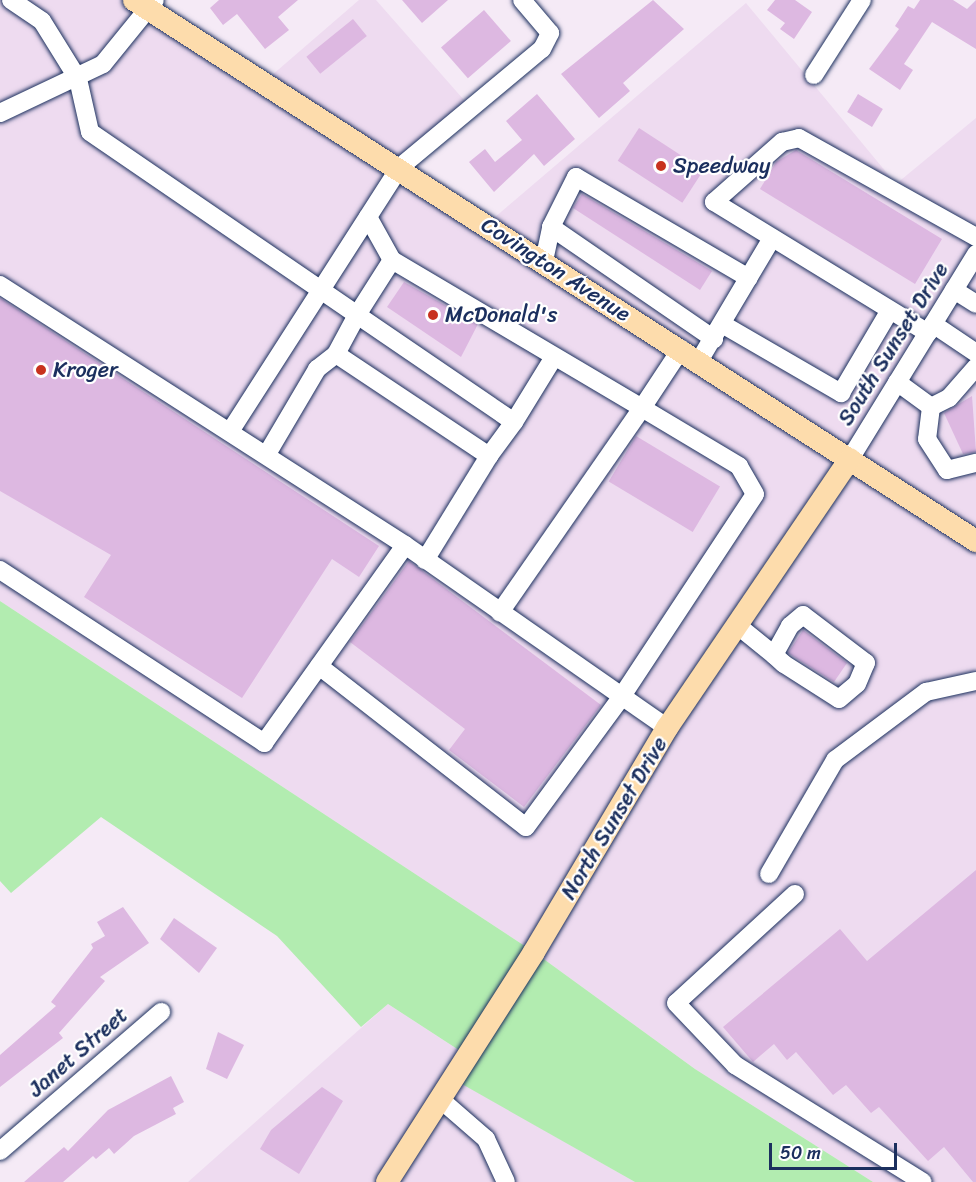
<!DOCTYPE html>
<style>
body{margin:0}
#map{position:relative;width:976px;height:1182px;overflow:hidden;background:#f5eaf6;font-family:Sriracha,sans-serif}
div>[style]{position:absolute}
.built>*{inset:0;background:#eedbf0}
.green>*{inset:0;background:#b2ecb0}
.building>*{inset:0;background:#ddb8e1;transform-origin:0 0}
.roads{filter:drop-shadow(0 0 2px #1b2f5e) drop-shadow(0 0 2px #1b2f5e)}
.minor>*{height:18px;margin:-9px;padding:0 9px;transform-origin:9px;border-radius:9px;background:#fff}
.major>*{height:22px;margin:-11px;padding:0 11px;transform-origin:11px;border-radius:11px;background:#fddcac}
.dots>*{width:16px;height:16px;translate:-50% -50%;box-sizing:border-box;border:3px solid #fff;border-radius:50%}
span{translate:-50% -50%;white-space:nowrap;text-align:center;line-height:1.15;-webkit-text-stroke:4.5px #fff;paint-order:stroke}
.poi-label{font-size:22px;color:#1b2f5e}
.left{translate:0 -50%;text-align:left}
.street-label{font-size:22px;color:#1b2f5e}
.scale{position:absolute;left:769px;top:1143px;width:128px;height:27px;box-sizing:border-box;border:3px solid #1b2f5e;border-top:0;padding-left:8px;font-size:18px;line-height:21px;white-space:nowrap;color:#1b2f5e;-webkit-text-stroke:4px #fff;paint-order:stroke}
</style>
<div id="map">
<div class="built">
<div style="clip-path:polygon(0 0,134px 0,264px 82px,359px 0,376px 0,471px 108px,400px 167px,487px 224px,746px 3px,896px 184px,976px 118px,976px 1182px,873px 1182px,695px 1069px,534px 952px,0 601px)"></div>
<div style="clip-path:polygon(388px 1004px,468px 1056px,454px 1079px,635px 1182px,188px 1182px)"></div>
</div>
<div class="green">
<div style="clip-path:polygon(0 601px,534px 952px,695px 1069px,873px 1182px,635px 1182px,453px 1079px,468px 1056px,388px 1004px,361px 1027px,277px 936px,101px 817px,11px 893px,0 881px)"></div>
</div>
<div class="building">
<div style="clip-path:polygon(219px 0,298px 0,278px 17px,289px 30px,265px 49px,237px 14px,223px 25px,210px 8px)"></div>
<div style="clip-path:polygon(402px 0,448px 0,422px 23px)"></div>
<div style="clip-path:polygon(653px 0,684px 29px,623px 83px,630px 91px,599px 118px,561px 74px)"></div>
<div style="clip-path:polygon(775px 0,795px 0,812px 12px,794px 39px,780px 29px,785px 23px,767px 10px)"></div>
<div style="clip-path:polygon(920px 0,953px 0,967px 9px,976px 0,976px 49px,932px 22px,904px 64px,913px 70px,900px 90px,869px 69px,899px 29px,895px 26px,908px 6px,914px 9px)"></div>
<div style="left:484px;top:10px;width:41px;height:57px;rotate:49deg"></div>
<div style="left:353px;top:19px;width:22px;height:60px;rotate:51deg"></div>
<div style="clip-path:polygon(537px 94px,575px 139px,544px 166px,534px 154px,494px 192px,469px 162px,485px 149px,495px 162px,522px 140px,506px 121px)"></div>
<div style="left:858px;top:94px;width:29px;height:21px;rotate:31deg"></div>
<div style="left:639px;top:128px;width:77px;height:39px;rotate:33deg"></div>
<div style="clip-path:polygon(796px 150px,942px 239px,915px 284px,760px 189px,776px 162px)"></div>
<div style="clip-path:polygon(582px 194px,712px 271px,700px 290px,573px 208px)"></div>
<div style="clip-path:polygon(404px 282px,478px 324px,461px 357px,387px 307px)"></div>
<div style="clip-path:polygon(0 298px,379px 546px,359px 577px,332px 559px,242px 698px,84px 597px,111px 555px,0 491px)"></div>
<div style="clip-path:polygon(972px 396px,976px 452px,963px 454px,944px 413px)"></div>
<div style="left:636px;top:436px;width:98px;height:53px;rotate:31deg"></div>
<div style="clip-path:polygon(409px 561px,601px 705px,524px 807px,449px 750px,465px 729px,350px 642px)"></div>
<div style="clip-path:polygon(803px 630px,847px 663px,834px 682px,788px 653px)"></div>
<div style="clip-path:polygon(976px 870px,976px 1182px,973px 1182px,944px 1147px,928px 1161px,879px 1107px,871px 1113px,846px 1085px,833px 1095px,796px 1052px,787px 1060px,774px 1044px,753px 1062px,723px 1027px,840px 929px,867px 961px)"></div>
<div style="clip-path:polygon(123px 907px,149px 943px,100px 977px,105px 981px,59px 1033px,63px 1038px,0 1087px,0 1055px,56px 1006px,51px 1002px,93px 948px,91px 944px,105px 936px,97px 922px)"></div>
<div style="clip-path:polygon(174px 918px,217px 948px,199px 973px,160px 939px)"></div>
<div style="clip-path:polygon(218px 1032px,244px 1045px,227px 1079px,206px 1069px)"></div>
<div style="clip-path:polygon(171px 1076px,184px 1102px,173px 1108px,176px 1114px,134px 1136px,114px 1154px,109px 1148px,96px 1159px,93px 1156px,63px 1182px,24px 1182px,64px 1147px,68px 1151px,108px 1110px)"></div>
<div style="clip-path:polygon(322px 1087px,343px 1101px,299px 1174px,260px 1149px,271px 1130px)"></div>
</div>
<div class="roads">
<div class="minor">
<div style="left:11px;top:0;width:37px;rotate:34deg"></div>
<div style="left:42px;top:21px;width:68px;rotate:58.2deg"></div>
<div style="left:78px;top:79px;width:54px;rotate:77.2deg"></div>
<div style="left:90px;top:132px;width:324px;rotate:34.4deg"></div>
<div style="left:357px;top:315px;width:65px;rotate:-57.5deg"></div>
<div style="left:814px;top:75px;width:89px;rotate:-57.4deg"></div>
<div style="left:0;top:113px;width:114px;rotate:-25.4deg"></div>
<div style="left:103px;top:64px;width:82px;rotate:-50.9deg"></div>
<div style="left:368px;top:217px;width:49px;rotate:60.8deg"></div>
<div style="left:392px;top:260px;width:291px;rotate:30.6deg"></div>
<div style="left:642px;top:408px;width:249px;rotate:124.8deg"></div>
<div style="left:551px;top:227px;width:198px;rotate:34.5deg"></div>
<div style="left:544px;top:261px;width:35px;rotate:-78deg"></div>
<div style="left:551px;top:227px;width:56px;rotate:-63.4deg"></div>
<div style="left:576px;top:177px;width:200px;rotate:30.3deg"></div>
<div style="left:0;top:285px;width:481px;rotate:32.7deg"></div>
<div style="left:405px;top:545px;width:320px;rotate:34.9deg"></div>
<div style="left:954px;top:290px;width:26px;rotate:32deg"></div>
<div style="left:722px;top:324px;width:138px;rotate:30.1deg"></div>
<div style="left:841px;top:393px;width:96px;rotate:-59.4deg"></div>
<div style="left:933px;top:324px;width:52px;rotate:34deg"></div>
<div style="left:928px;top:333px;width:251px;rotate:-148.5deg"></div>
<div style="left:714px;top:202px;width:91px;rotate:-41.4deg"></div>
<div style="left:782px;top:142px;width:17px;rotate:-13deg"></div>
<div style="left:799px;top:138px;width:203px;rotate:29.2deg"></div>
<div style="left:699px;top:361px;width:143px;rotate:-59.3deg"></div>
<div style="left:897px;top:382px;width:42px;rotate:36.3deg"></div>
<div style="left:931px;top:407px;width:32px;rotate:97deg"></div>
<div style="left:927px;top:439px;width:37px;rotate:57deg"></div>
<div style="left:947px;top:470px;width:30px;rotate:-14deg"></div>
<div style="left:931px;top:407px;width:20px;rotate:-27deg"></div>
<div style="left:949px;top:398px;width:41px;rotate:-48.9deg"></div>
<div style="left:514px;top:422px;width:190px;rotate:-145.7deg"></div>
<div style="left:357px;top:315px;width:44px;rotate:118.3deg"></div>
<div style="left:336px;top:354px;width:184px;rotate:33.7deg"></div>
<div style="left:489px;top:456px;width:42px;rotate:-53.7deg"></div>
<div style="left:514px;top:422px;width:76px;rotate:-58.4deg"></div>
<div style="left:231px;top:430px;width:311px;rotate:-57.3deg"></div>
<div style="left:399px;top:168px;width:186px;rotate:-39.8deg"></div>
<div style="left:542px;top:49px;width:18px;rotate:-63deg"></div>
<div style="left:550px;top:33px;width:43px;rotate:-130.3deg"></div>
<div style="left:267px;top:454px;width:99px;rotate:-59.5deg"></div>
<div style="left:317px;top:369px;width:24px;rotate:-38deg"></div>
<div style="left:850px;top:459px;width:241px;rotate:-58.4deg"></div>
<div style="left:425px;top:560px;width:122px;rotate:-58.4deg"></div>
<div style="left:0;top:570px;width:316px;rotate:33.2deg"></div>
<div style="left:264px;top:743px;width:243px;rotate:-54.5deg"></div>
<div style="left:737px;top:625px;width:48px;rotate:39deg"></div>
<div style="left:774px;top:655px;width:13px;rotate:42deg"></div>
<div style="left:784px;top:664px;width:65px;rotate:32.5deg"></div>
<div style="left:839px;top:699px;width:23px;rotate:-40deg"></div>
<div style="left:857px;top:684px;width:23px;rotate:-67deg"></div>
<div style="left:866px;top:663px;width:79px;rotate:-142.7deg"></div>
<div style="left:803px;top:615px;width:17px;rotate:140deg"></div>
<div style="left:790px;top:626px;width:33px;rotate:119deg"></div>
<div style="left:319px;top:666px;width:262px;rotate:37.9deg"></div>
<div style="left:526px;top:827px;width:159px;rotate:-53.7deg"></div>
<div style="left:620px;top:699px;width:245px;rotate:-56.6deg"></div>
<div style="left:755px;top:494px;width:32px;rotate:-120deg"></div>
<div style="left:739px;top:466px;width:113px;rotate:-149.1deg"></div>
<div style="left:642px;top:408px;width:71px;rotate:-56.5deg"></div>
<div style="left:769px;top:874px;width:132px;rotate:-59.9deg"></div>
<div style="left:835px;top:760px;width:114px;rotate:-36.8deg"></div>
<div style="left:926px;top:692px;width:51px;rotate:-12.4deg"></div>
<div style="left:795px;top:894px;width:161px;rotate:137.5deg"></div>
<div style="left:676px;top:1003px;width:86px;rotate:46.4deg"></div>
<div style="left:735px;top:1065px;width:221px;rotate:31.9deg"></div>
<div style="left:440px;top:1099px;width:61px;rotate:41deg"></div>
<div style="left:486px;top:1139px;width:47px;rotate:65.1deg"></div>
<div style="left:0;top:1151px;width:213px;rotate:-40.8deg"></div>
</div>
<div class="major">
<div style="left:134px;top:0;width:1001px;rotate:32.72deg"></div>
<div style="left:387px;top:1182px;width:273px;rotate:-57.4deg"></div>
<div style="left:534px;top:952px;width:261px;rotate:-59.3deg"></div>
<div style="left:667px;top:728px;width:325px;rotate:-55.8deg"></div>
</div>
</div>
<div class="dots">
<div style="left:661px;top:166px;background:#c8321e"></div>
<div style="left:433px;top:315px;background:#c8321e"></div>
<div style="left:41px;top:370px;background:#c8321e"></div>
</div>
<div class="poi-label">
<span class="left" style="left:673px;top:166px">Speedway</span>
<span class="left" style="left:445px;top:315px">McDonald's</span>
<span class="left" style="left:53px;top:370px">Kroger</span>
</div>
<div class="street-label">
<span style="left:556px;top:269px;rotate:33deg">Covington Avenue</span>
<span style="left:893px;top:344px;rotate:-58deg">South Sunset Drive</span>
<span style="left:614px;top:818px;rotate:-59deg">North Sunset Drive</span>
<span style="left:78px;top:1052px;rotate:-41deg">Janet Street</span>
</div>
<div class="scale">50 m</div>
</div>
